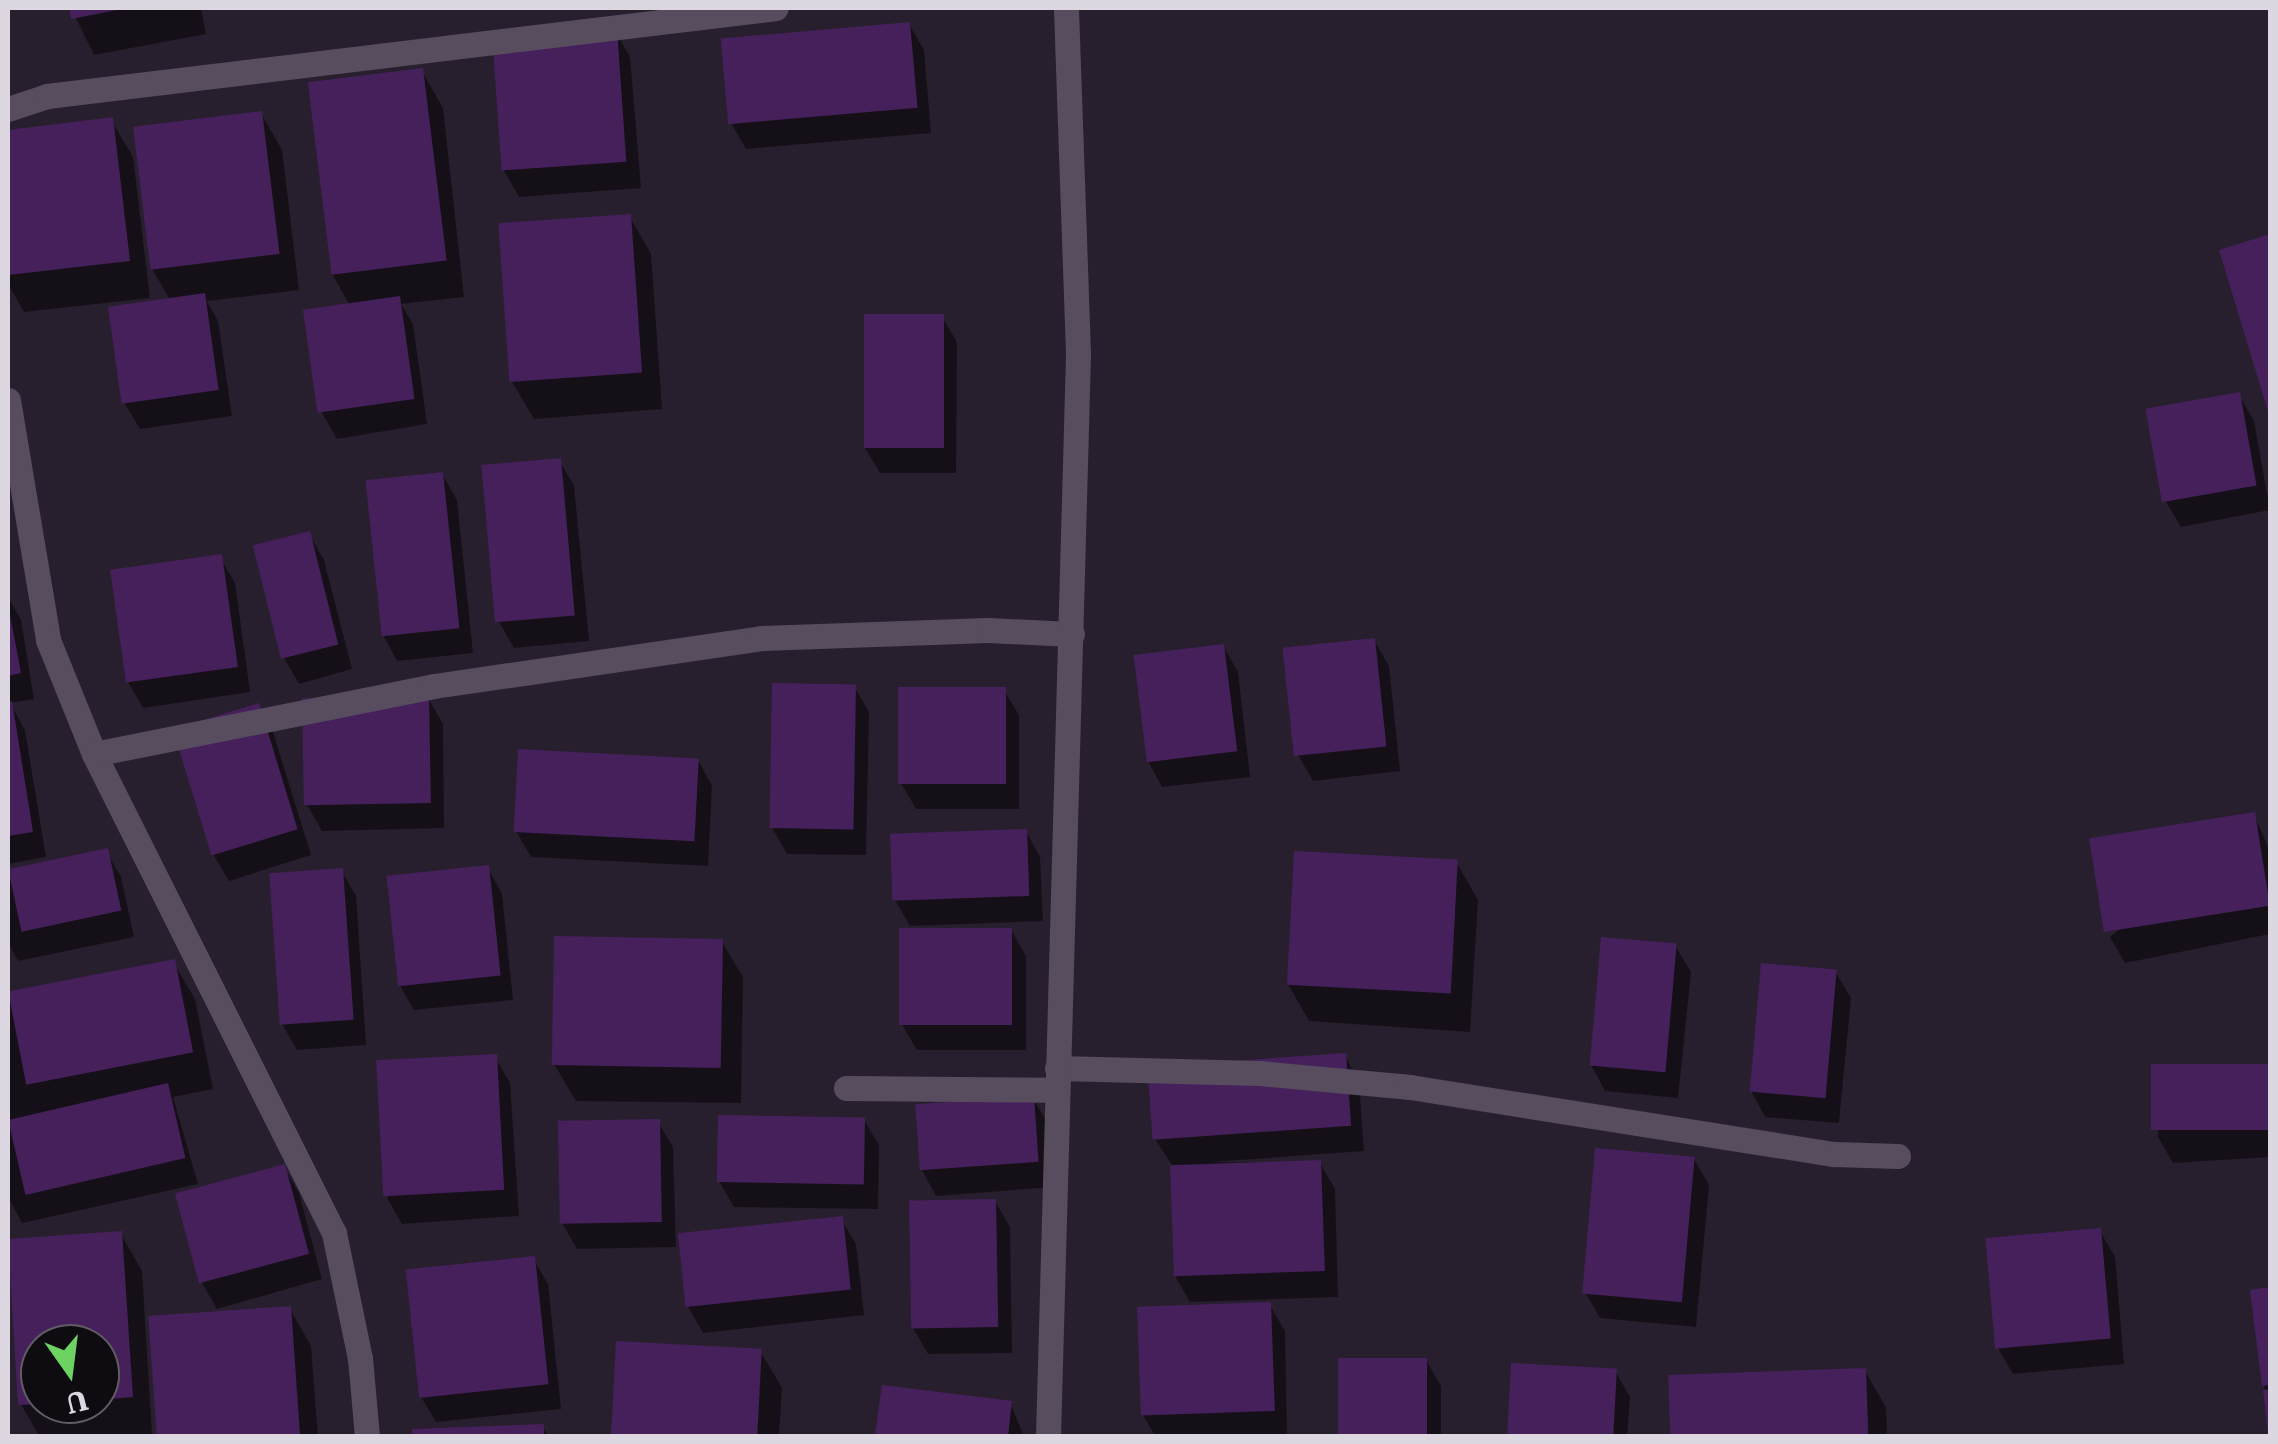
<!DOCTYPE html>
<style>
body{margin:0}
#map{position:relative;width:2278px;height:1444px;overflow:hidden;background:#281f2e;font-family:"Roboto Serif",serif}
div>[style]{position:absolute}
.shadow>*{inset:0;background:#0007}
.building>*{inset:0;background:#45205b;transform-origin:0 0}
.street>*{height:25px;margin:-12.5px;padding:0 12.5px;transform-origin:12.5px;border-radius:12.5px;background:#574d5f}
span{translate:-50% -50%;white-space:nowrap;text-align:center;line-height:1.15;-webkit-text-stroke:8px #0e0b11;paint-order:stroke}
.frame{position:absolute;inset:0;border:10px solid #ddd7e1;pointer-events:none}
.north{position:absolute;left:20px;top:1324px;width:100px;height:100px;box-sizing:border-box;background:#0e0b11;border:2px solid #615d64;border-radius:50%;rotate:166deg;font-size:28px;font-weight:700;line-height:40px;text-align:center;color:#ddd7e1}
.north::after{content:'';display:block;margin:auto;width:35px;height:45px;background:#6cd362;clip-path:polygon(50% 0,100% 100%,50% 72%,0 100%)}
</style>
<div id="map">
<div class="shadow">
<div style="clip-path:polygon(71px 8px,201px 8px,206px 34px,94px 55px)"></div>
<div style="clip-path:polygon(909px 24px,924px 50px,931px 133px,746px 149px,731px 123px)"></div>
<div style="clip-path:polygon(616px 32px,630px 57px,641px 188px,519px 197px,504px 171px)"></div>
<div style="clip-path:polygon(422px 71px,443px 108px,464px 297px,401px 304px,413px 324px,427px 424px,337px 439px,322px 413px,350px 306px,331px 272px)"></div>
<div style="clip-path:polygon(261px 113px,282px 150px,299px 290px,207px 301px,218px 321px,232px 416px,140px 429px,125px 404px,170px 300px,152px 269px)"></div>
<div style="clip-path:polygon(111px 120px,133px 157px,150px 298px,24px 312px,8px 284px,8px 133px)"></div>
<div style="clip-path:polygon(630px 217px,651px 254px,662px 409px,534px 419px,512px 382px)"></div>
<div style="clip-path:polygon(2270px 237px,2270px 412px,2222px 251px)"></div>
<div style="clip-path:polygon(942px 317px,957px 342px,956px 473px,880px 473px,865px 448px)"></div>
<div style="clip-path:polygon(2239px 395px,2254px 421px,2270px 510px,2181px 527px,2166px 502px)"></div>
<div style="clip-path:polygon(559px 460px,574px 486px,589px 641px,514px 648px,499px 622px)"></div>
<div style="clip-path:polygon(442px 474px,457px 500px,473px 653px,397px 661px,383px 635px)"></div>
<div style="clip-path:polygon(309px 534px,324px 560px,352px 669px,299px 684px,284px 658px)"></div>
<div style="clip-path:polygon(220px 557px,235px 583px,250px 692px,143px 708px,128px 682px)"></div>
<div style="clip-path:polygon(8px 597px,21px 620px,34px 699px,10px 703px,25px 730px,46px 857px,8px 864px)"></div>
<div style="clip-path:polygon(1374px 640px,1389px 666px,1400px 771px,1313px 781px,1298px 755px)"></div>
<div style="clip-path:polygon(1223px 646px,1238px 672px,1250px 777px,1162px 787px,1148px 761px)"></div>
<div style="clip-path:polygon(854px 686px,869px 712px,866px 855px,787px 854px,772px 828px)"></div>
<div style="clip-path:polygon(1004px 690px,1019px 715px,1019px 809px,916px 809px,901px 783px)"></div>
<div style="clip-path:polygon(428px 698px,443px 724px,444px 828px,322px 831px,307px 805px)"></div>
<div style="clip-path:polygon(258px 706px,273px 732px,311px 855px,229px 881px,214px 856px,177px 732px)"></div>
<div style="clip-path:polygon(698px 760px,712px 786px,708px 866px,531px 857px,516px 831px)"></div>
<div style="clip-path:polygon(2254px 815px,2270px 851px,2270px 934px,2125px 963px,2110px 937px)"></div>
<div style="clip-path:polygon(1026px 831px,1040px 857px,1043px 921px,910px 926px,895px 900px)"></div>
<div style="clip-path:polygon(106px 851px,121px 877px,134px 937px,18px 961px,8px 942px,8px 872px)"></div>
<div style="clip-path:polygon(1457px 863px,1478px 900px,1470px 1032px,1309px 1021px,1288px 984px)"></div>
<div style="clip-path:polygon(488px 868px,502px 894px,513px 1000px,414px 1010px,399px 984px)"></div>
<div style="clip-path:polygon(341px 870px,356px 896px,366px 1045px,297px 1050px,282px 1024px)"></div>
<div style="clip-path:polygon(1011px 930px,1026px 956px,1026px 1050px,917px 1050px,902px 1025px)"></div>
<div style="clip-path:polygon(721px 940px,743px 977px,741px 1103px,576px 1101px,554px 1064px)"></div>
<div style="clip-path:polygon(1676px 947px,1691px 972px,1678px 1098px,1605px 1091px,1591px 1065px)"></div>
<div style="clip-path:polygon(173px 962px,195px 999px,213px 1089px,173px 1097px,198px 1184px,22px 1223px,8px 1197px,8px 995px)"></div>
<div style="clip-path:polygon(1836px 973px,1851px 998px,1839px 1123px,1765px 1117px,1751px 1091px)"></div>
<div style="clip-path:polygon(1345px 1056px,1359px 1082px,1364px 1151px,1212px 1162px,1320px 1163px,1335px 1189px,1338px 1297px,1190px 1302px,1175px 1276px,1172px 1165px,1155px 1139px)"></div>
<div style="clip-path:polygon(495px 1057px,510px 1083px,519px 1216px,402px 1224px,387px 1198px)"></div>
<div style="clip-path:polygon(2270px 1067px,2270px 1157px,2173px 1163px,2158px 1137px,2154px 1074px)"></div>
<div style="clip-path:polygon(1033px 1098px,1048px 1124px,1052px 1187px,936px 1196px,922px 1170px)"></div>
<div style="clip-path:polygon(864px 1120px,879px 1145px,878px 1209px,734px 1207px,719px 1181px)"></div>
<div style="clip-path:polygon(658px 1122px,673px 1147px,676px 1247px,577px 1249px,562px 1223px)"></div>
<div style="clip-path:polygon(1694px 1159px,1709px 1185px,1696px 1327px,1600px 1318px,1585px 1292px)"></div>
<div style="clip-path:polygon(284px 1167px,299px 1193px,322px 1279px,217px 1309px,202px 1283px)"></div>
<div style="clip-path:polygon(995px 1201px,1010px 1227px,1012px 1353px,928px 1354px,913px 1328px)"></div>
<div style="clip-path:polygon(841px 1219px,856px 1244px,864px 1315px,703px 1333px,688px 1307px)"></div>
<div style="clip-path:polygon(2100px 1231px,2115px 1257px,2124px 1364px,2013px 1374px,1998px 1348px)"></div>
<div style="clip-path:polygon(evenodd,121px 1234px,142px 1271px,152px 1434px,39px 1436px,21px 1404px,10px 1241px,121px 1234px,40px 1344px,100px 1344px,100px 1404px,40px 1404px,40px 1344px)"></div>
<div style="clip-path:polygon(533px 1258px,548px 1284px,561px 1409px,436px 1422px,421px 1397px)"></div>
<div style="clip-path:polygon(2270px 1290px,2270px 1434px,2253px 1292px)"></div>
<div style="clip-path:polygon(1270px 1305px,1285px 1331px,1287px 1436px,1155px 1436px,1143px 1415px)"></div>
<div style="clip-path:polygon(290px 1309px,311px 1346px,318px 1436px,161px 1436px,152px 1320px)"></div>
<div style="clip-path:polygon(619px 1343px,760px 1351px,782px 1388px,779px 1436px,613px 1436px)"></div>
<div style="clip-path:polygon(1426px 1360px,1441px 1386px,1441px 1436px,1341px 1436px,1340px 1361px)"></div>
<div style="clip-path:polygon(1513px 1366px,1615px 1371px,1630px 1397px,1627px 1436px,1509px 1436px)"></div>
<div style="clip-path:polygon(1865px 1371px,1886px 1407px,1887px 1436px,1672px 1436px,1670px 1378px)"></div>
<div style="clip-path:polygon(884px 1388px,1010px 1403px,1024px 1436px,878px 1436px)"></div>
<div style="clip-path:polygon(543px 1427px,548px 1436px,415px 1436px,415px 1431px)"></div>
</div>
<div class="building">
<div style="clip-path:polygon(69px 8px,121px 8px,122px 9px,71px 19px)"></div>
<div style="left:910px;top:22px;width:86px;height:190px;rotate:85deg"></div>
<div style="left:617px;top:29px;width:133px;height:125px;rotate:86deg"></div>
<div style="left:423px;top:68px;width:194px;height:116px;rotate:83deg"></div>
<div style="left:262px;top:111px;width:144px;height:130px;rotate:83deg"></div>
<div style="clip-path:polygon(113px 117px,130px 261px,8px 275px,8px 130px)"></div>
<div style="left:631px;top:214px;width:159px;height:133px;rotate:86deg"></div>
<div style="clip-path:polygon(2270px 234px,2270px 418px,2219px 250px)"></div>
<div style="left:205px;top:293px;width:98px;height:98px;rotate:82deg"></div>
<div style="left:400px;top:296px;width:104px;height:98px;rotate:82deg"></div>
<div style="left:864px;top:314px;width:80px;height:134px"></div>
<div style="left:2240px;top:392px;width:95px;height:96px;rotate:80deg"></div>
<div style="left:561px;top:458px;width:158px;height:80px;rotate:85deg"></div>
<div style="left:443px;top:472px;width:157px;height:78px;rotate:84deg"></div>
<div style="left:310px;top:531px;width:117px;height:59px;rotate:76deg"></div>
<div style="left:222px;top:554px;width:114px;height:113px;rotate:82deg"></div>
<div style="clip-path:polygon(8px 604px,21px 673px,8px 676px)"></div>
<div style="left:1375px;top:638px;width:109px;height:93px;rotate:84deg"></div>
<div style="left:1224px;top:644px;width:108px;height:91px;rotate:83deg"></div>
<div style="left:772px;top:683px;width:84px;height:145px;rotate:1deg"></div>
<div style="left:898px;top:687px;width:108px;height:97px"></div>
<div style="left:429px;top:696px;width:107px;height:127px;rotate:89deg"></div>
<div style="clip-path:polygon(12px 701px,33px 832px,8px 836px,8px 702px)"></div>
<div style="left:259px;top:703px;width:132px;height:90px;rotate:73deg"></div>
<div style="left:518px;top:749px;width:181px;height:83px;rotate:3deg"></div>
<div style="left:2255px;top:812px;width:95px;height:168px;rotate:81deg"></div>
<div style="left:1027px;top:829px;width:67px;height:137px;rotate:88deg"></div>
<div style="left:108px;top:848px;width:64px;height:102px;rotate:78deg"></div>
<div style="left:1294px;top:851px;width:164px;height:134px;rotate:3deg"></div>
<div style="left:489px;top:865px;width:111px;height:103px;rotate:84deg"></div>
<div style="left:343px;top:868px;width:152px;height:74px;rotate:86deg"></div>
<div style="left:1012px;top:928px;width:97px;height:113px;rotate:90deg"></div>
<div style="left:554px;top:936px;width:169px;height:129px;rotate:1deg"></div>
<div style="left:1601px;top:937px;width:76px;height:129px;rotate:5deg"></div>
<div style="left:175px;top:959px;width:95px;height:170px;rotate:79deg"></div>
<div style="left:1761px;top:963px;width:76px;height:129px;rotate:5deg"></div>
<div style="left:1346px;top:1053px;width:73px;height:199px;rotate:86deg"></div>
<div style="left:497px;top:1054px;width:136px;height:121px;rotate:87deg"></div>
<div style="left:2270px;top:1064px;width:66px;height:119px;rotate:90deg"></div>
<div style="left:168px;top:1083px;width:77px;height:164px;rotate:77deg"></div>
<div style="left:1034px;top:1096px;width:66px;height:119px;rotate:86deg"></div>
<div style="left:718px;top:1115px;width:147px;height:67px;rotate:1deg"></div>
<div style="left:660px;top:1119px;width:103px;height:102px;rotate:89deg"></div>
<div style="left:1595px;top:1148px;width:100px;height:146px;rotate:5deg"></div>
<div style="left:1321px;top:1160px;width:111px;height:151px;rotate:88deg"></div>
<div style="left:285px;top:1164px;width:93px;height:114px;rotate:75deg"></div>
<div style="left:996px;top:1199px;width:128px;height:87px;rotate:89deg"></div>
<div style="left:843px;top:1216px;width:74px;height:166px;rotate:84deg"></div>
<div style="left:2101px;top:1228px;width:111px;height:116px;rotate:85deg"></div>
<div style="clip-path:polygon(122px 1231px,133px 1397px,100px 1400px,100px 1344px,40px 1344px,40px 1404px,18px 1405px,8px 1239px)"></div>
<div style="left:535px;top:1256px;width:129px;height:130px;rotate:84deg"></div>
<div style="clip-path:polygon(2270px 1287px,2270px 1385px,2262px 1386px,2250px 1290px)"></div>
<div style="left:1271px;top:1302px;width:109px;height:134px;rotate:88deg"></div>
<div style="left:291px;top:1306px;width:130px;height:143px;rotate:86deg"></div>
<div style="left:616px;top:1341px;width:146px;height:95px;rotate:3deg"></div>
<div style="left:1338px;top:1358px;width:89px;height:78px"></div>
<div style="left:1511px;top:1363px;width:106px;height:73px;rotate:3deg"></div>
<div style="left:1866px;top:1368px;width:68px;height:198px;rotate:88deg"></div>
<div style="clip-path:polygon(882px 1385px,1012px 1401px,1008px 1436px,875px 1436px)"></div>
<div style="clip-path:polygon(2270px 1389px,2270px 1433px,2268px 1433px,2263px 1390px)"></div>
<div style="clip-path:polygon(544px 1424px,544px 1436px,413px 1436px,412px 1429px)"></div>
</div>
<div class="street">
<div style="left:8px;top:109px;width:41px;rotate:-18.4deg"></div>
<div style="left:47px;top:96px;width:734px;rotate:-6.88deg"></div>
<div style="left:8px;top:400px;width:243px;rotate:80.5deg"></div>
<div style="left:48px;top:640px;width:123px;rotate:68deg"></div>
<div style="left:94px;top:754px;width:536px;rotate:63.39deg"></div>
<div style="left:334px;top:1233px;width:128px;rotate:78.3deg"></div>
<div style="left:360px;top:1358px;width:78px;rotate:84.9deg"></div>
<div style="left:94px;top:754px;width:347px;rotate:-11.3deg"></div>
<div style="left:434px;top:686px;width:331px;rotate:-8.3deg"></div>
<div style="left:762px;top:638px;width:226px;rotate:-2deg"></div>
<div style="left:988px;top:630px;width:84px;rotate:2.7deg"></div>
<div style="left:1057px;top:1068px;width:202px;rotate:1.4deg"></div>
<div style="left:1259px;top:1073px;width:152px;rotate:5.3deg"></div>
<div style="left:1410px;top:1087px;width:429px;rotate:9deg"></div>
<div style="left:1834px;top:1154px;width:64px;rotate:1.8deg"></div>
<div style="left:846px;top:1088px;width:210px;rotate:0.5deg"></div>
<div style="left:1048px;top:1436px;width:1083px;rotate:-88.41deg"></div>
<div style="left:1078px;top:353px;width:345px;rotate:-92deg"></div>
</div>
<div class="frame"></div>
<div class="north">U</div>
</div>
